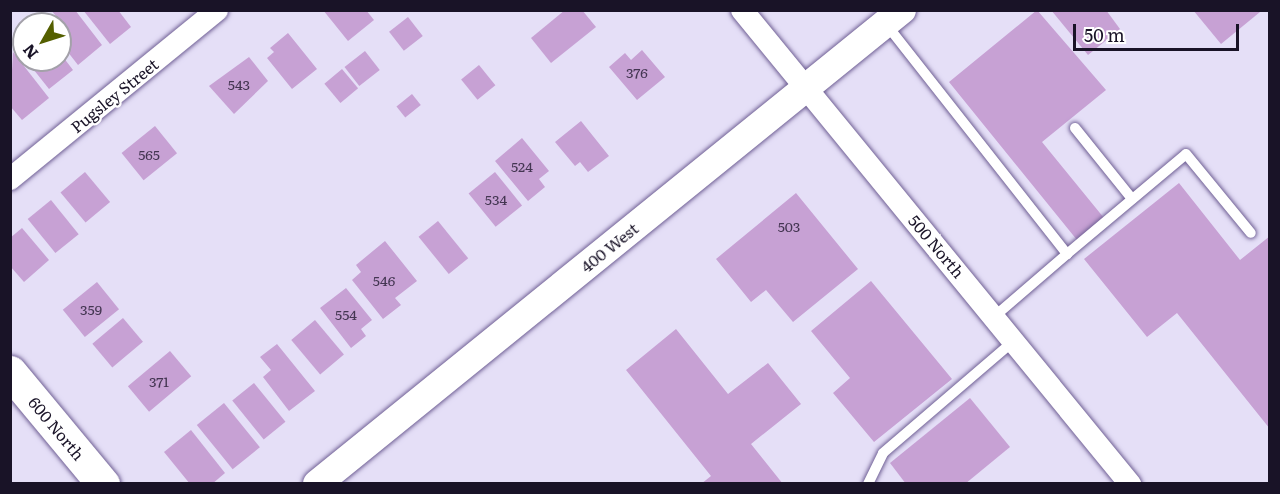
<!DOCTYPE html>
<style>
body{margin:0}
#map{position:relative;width:1280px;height:494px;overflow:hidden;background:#e5dff7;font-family:Literata,serif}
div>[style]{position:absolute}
.building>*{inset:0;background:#c7a1d4;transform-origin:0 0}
.roads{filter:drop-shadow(0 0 2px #706095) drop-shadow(0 0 2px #706095)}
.service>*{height:10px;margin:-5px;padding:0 5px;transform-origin:5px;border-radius:5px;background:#fff}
.minor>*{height:22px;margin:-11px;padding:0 11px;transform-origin:11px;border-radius:11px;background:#fff}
.tertiary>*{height:28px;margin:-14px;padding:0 14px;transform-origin:14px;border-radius:14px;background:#fff}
.primary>*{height:33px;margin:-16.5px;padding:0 16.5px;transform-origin:16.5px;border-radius:16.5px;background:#fff}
span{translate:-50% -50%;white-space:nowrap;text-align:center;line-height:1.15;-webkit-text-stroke:4.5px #fff;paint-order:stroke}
.number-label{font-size:14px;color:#443652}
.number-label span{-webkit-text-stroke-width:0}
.street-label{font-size:16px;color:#191327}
.frame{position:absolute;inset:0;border:12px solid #191327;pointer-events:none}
.north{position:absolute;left:12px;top:12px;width:60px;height:60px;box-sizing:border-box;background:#fff;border:2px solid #a3a1a9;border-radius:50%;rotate:231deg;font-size:16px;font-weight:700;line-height:24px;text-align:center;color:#191327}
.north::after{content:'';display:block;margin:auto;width:21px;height:27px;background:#545f00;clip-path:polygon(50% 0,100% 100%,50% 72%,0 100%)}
.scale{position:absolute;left:1073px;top:24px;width:166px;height:27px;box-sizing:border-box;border:3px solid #191327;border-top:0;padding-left:8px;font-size:18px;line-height:21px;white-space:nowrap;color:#191327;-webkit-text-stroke:4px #fff;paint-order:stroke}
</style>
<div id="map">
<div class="building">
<div style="clip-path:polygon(51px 10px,75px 10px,102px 45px,78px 65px,60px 42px,60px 21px)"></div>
<div style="clip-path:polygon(83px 10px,118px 10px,131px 27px,110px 44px)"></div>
<div style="clip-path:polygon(323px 10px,366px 10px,374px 20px,348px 41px)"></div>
<div style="clip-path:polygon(565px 10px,582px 10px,596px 27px,551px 63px,531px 38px)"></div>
<div style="clip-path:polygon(1037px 10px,1106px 90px,1042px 142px,1104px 218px,1077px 240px,949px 82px)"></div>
<div style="clip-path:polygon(1051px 10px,1106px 10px,1120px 29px,1088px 55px)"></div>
<div style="clip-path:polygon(1193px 10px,1259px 10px,1260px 12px,1221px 44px)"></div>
<div style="left:408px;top:17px;width:24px;height:24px;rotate:52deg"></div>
<div style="clip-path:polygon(288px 33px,317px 69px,292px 89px,267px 58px,274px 52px,270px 48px)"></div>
<div style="clip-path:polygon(642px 50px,665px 77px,637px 100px,609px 67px,625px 53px,631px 60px)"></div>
<div style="left:365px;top:51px;width:24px;height:26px;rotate:52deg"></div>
<div style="clip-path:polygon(13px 52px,49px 98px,22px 120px,10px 106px)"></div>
<div style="clip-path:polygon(60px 53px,73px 70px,49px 89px,26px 60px,60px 60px)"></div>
<div style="clip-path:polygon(249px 57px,268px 81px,234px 114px,209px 86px)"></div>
<div style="left:479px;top:65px;width:26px;height:23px;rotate:51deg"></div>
<div style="left:342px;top:69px;width:25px;height:23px;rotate:50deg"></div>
<div style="left:412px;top:94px;width:14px;height:20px;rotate:51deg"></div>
<div style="clip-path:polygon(581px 121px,609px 156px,588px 172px,580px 162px,575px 166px,555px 142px)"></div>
<div style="left:155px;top:126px;width:35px;height:43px;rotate:51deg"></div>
<div style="clip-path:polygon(522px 138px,549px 171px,539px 179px,545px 187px,528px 201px,495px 161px)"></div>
<div style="left:85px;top:172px;width:39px;height:32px;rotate:50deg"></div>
<div style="left:495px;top:172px;width:43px;height:34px;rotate:51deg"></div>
<div style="clip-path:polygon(1179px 183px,1240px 260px,1270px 236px,1270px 429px,1177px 313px,1147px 337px,1084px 259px)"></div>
<div style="clip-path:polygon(796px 193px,858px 269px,793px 322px,766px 290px,751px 302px,716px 259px)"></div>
<div style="left:51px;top:200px;width:44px;height:30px;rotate:51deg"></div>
<div style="left:438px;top:221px;width:48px;height:25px;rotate:51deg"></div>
<div style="clip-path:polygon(22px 228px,49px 260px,24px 282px,10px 266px,10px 238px)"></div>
<div style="clip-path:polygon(385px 241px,417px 281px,395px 298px,401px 305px,383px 319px,352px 280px,361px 272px,356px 265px)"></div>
<div style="clip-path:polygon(871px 281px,952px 379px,874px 442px,833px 393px,850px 378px,811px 331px)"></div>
<div style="left:97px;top:282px;width:35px;height:44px;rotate:51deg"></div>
<div style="clip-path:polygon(346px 288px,372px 320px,361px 329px,366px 336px,351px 348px,320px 308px)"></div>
<div style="left:123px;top:318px;width:31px;height:40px;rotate:50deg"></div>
<div style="left:315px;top:320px;width:45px;height:31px;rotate:50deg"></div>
<div style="clip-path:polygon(676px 329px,728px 394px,768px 363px,801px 404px,751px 444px,783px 484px,701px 484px,711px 476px,626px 370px)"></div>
<div style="clip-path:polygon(277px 344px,315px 391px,289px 411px,263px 377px,271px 370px,260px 357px)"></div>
<div style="left:170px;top:351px;width:33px;height:55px;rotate:50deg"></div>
<div style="left:254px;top:383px;width:50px;height:28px;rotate:51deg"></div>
<div style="clip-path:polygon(970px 398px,1010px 447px,965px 484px,906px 484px,890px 463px)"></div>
<div style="left:224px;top:403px;width:57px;height:35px;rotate:51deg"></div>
<div style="clip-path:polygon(191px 430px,225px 473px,212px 484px,190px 484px,164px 452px)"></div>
</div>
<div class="roads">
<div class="service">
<div style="left:886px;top:24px;width:293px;rotate:51.8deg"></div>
<div style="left:1067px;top:254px;width:95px;rotate:139.3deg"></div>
<div style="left:1075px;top:128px;width:91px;rotate:51.2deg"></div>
<div style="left:1067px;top:254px;width:155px;rotate:-40deg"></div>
<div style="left:1186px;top:154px;width:102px;rotate:50.6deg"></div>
<div style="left:868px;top:484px;width:34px;rotate:-64deg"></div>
<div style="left:883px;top:453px;width:174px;rotate:-40.6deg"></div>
</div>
<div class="minor">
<div style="left:742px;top:10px;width:613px;rotate:50.7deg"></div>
<div style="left:10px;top:179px;width:267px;rotate:-39.2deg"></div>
</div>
<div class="tertiary">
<div style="left:317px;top:484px;width:753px;rotate:-39.02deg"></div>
</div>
<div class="primary">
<div style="left:10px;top:372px;width:146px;rotate:50.3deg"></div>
</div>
</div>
<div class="number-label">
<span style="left:637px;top:72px">376</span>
<span style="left:239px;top:84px">543</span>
<span style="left:149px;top:154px">565</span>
<span style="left:522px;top:166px">524</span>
<span style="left:496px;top:199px">534</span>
<span style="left:789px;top:226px">503</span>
<span style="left:384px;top:280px">546</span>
<span style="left:91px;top:309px">359</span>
<span style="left:346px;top:314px">554</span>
<span style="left:159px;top:381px">371</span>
</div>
<div class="street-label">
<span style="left:114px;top:95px;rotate:-39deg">Pugsley Street</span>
<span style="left:937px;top:246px;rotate:50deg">500 North</span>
<span style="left:609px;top:247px;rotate:-39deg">400 West</span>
<span style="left:57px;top:428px;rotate:50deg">600 North</span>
</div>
<div class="frame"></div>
<div class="north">N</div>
<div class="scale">50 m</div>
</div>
